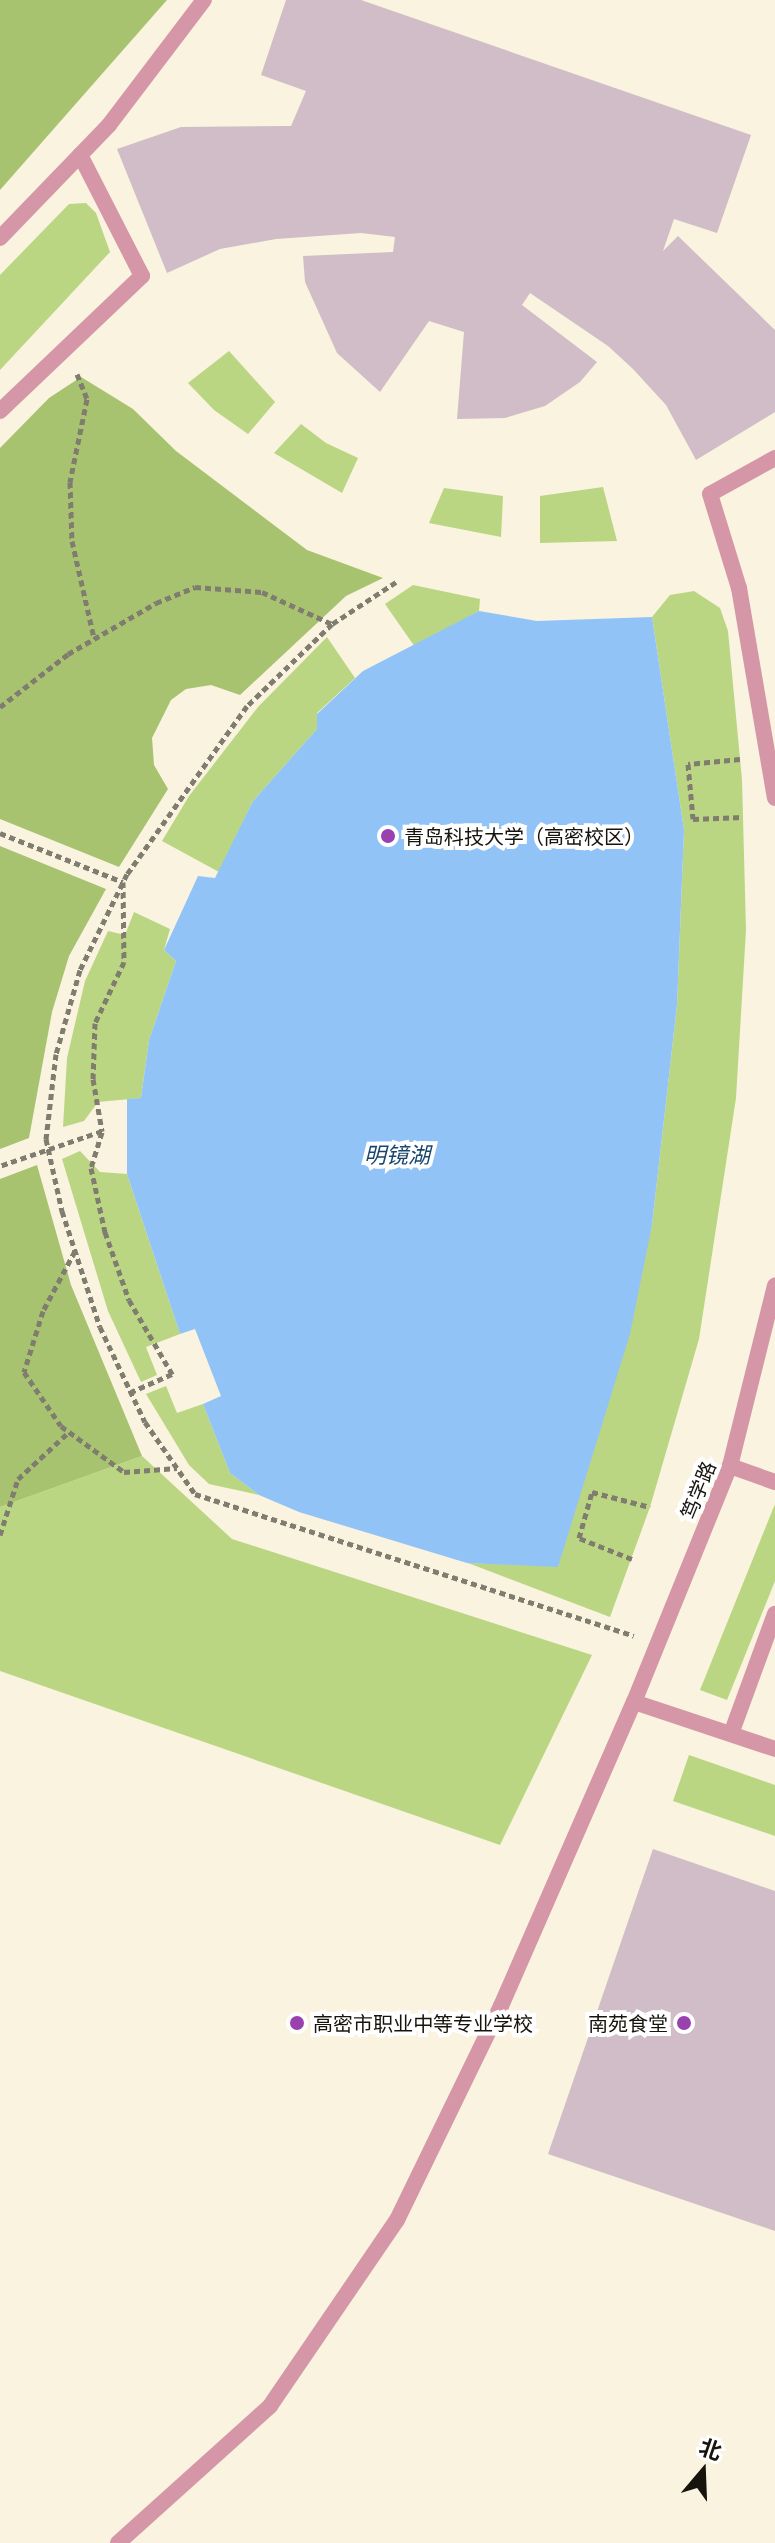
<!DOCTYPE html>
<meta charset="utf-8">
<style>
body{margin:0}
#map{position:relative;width:775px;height:2543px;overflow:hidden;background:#f9f3df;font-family:"Open Sans","Noto Sans SC",sans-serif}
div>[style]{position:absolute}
.green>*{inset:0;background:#bad683}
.forest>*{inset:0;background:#a7c36f}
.water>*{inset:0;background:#91c3f7}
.building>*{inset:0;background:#d1bdc7}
.path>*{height:5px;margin-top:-2.5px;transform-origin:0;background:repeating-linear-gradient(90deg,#807c6f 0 6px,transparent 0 10px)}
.lane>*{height:16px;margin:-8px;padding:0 8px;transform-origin:8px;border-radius:8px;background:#d597a7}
.dots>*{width:22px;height:22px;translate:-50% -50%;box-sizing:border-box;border:4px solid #fff;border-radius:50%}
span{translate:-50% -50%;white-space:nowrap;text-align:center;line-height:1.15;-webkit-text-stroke:8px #fff;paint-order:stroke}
.poi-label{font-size:20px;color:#16140d}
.left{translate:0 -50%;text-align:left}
.right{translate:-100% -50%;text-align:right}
.street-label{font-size:20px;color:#16140d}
.water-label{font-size:22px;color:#19466f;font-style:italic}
.north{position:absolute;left:663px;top:2431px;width:80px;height:80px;-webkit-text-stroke:6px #fff;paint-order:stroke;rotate:19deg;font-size:22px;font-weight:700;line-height:32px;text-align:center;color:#16140d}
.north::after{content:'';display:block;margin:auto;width:28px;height:36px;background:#16140d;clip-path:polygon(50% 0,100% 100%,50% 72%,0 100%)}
</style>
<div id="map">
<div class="green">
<div style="clip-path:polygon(86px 203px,96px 213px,110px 252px,0 370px,0 275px,69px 204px)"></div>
<div style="clip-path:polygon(229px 351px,275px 402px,248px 434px,214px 410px,188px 383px)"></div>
<div style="clip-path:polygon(301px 424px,326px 443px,358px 458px,342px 493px,274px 453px)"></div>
<div style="clip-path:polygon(603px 487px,617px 541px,540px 543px,540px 496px)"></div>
<div style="clip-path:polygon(444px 488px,503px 496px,501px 537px,429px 523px)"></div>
<div style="clip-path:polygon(413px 585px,480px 599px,479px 611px,415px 647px,385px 604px)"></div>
<div style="clip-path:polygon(694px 591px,720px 608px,728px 631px,742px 780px,746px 930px,736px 1098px,699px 1339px,650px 1507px,610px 1617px,468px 1563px,558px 1566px,652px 1225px,677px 1005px,684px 830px,652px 617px,670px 595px)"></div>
<div style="clip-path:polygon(327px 637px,355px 678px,317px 713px,317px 729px,253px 801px,219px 872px,162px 841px,189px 796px,258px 707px)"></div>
<div style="clip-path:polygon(134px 912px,170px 929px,164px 950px,176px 961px,149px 1040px,141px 1098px,98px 1102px,84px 1121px,63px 1127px,67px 1058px,85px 981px,108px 931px,125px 935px)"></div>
<div style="clip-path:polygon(80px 1151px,100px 1172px,127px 1174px,180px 1334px,146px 1347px,157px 1375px,141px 1382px,108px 1311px,62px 1159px)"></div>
<div style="clip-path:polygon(166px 1386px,177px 1413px,203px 1404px,230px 1473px,259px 1495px,209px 1484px,189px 1465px,146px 1394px)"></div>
<div style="clip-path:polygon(142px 1456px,232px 1539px,592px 1655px,500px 1845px,0 1671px,0 1507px)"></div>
<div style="clip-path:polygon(775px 1504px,775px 1581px,727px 1700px,700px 1690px)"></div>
<div style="clip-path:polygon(689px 1755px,775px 1785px,775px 1836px,673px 1801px)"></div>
</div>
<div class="forest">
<div style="clip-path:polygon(0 0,167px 0,0 190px)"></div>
<div style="clip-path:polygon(81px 377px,133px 409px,176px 451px,307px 550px,383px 578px,346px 596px,240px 695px,211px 685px,186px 689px,171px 700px,152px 738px,154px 765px,168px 789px,119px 867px,0 819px,0 448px,49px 398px)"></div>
<div style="clip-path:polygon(0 846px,106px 889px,69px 956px,52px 1012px,29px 1138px,0 1149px)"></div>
<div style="clip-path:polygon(37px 1165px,71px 1285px,142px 1456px,0 1507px,0 1179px)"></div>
</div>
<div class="water">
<div style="clip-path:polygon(479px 611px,537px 621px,652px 617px,684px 830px,677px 1005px,652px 1225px,630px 1334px,558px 1567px,467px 1563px,299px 1512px,259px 1495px,230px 1473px,203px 1404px,221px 1396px,195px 1329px,180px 1334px,127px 1174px,127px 1099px,141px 1098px,149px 1040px,176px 961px,164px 950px,198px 876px,215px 878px,253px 801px,317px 729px,317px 714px,363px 671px)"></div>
</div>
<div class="building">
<div style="clip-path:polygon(286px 0,361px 0,751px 135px,717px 233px,674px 219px,663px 251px,678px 236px,775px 330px,775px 412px,696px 460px,666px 405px,633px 369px,608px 346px,530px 293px,522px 305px,597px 362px,580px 382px,545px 406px,505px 418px,457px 419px,464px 332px,429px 321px,380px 392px,337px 353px,305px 282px,303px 256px,393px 252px,395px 237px,361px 233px,276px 239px,220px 249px,167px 273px,117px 149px,181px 127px,291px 126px,306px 91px,261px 75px)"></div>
<div style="clip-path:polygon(653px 1849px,775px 1891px,775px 2231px,548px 2154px)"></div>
</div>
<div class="path">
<div style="left:77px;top:374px;width:27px;rotate:68deg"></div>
<div style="left:87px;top:399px;width:85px;rotate:101.6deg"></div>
<div style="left:70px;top:482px;width:59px;rotate:88.1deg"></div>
<div style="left:72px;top:541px;width:99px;rotate:77.2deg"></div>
<div style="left:396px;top:582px;width:77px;rotate:146.7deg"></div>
<div style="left:332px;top:624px;width:118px;rotate:136deg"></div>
<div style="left:247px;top:706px;width:206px;rotate:125.5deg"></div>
<div style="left:127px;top:874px;width:107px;rotate:116.1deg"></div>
<div style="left:80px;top:970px;width:87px;rotate:105.9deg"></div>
<div style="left:56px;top:1054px;width:86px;rotate:96.7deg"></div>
<div style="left:46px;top:1139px;width:74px;rotate:77.5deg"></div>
<div style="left:62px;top:1211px;width:122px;rotate:71.9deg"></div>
<div style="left:100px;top:1327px;width:105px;rotate:64.7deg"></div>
<div style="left:145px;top:1422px;width:88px;rotate:55.2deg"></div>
<div style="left:195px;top:1494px;width:461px;rotate:17.9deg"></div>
<div style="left:0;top:707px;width:86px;rotate:-37.9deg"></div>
<div style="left:68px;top:654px;width:102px;rotate:-30.1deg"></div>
<div style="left:156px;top:603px;width:42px;rotate:-22.3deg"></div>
<div style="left:195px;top:587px;width:67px;rotate:4.3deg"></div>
<div style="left:262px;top:592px;width:77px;rotate:24.6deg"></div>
<div style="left:740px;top:759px;width:52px;rotate:174.5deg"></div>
<div style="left:688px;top:764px;width:55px;rotate:84.8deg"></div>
<div style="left:693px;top:819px;width:50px;rotate:-2.3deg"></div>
<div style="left:0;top:833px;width:132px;rotate:21.7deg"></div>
<div style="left:123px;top:882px;width:80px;rotate:89.3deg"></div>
<div style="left:124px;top:962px;width:68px;rotate:115.4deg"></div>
<div style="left:95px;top:1023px;width:56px;rotate:92deg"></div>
<div style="left:93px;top:1079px;width:53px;rotate:80.2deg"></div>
<div style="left:102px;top:1131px;width:108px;rotate:161.1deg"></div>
<div style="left:102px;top:1132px;width:38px;rotate:107deg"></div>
<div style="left:91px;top:1168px;width:66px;rotate:77.7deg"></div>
<div style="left:105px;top:1232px;width:72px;rotate:70.6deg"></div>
<div style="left:129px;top:1300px;width:86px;rotate:59.8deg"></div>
<div style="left:172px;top:1374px;width:45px;rotate:156.3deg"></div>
<div style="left:75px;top:1251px;width:68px;rotate:118.1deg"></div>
<div style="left:43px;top:1311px;width:64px;rotate:107.3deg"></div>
<div style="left:24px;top:1372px;width:65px;rotate:55.6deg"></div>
<div style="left:61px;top:1426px;width:78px;rotate:36.1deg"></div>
<div style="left:124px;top:1472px;width:53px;rotate:-4.3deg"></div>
<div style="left:0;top:1535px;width:59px;rotate:-72.2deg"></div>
<div style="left:18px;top:1479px;width:69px;rotate:-42.7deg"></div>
<div style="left:632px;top:1559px;width:57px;rotate:-158.4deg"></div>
<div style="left:579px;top:1538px;width:48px;rotate:-74.2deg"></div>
<div style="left:592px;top:1492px;width:60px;rotate:14.5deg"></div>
</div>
<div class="lane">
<div style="left:0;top:238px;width:157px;rotate:-46deg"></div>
<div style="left:109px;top:125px;width:157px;rotate:-52.8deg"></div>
<div style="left:0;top:411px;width:196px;rotate:-43.6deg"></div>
<div style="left:142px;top:276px;width:136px;rotate:-117.1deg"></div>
<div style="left:775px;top:458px;width:74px;rotate:151deg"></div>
<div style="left:710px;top:494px;width:98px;rotate:72.9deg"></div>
<div style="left:739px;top:588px;width:213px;rotate:80.3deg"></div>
<div style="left:730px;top:1466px;width:48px;rotate:19.6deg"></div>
<div style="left:634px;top:1702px;width:149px;rotate:18.4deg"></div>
<div style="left:731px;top:1734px;width:128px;rotate:-69.9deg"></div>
<div style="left:118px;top:2543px;width:205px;rotate:-42deg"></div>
<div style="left:270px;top:2406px;width:225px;rotate:-55.7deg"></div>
<div style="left:397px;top:2220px;width:238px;rotate:-64.1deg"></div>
<div style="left:501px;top:2006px;width:332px;rotate:-66.4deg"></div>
<div style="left:634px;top:1702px;width:255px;rotate:-67.9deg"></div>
<div style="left:730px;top:1466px;width:186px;rotate:-76deg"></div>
</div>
<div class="dots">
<div style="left:388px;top:836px;background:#9942ae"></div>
<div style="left:297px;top:2023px;background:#9942ae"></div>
<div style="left:684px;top:2023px;background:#9942ae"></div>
</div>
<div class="poi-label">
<span class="left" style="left:404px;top:836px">青岛科技大学（高密校区）</span>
<span class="left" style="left:313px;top:2023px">高密市职业中等专业学校</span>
<span class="right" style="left:668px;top:2023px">南苑食堂</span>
</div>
<div class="street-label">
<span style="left:698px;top:1490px;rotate:-68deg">笃学路</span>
</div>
<div class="water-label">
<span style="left:397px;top:1155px">明镜湖</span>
</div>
<div class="north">北</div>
</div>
